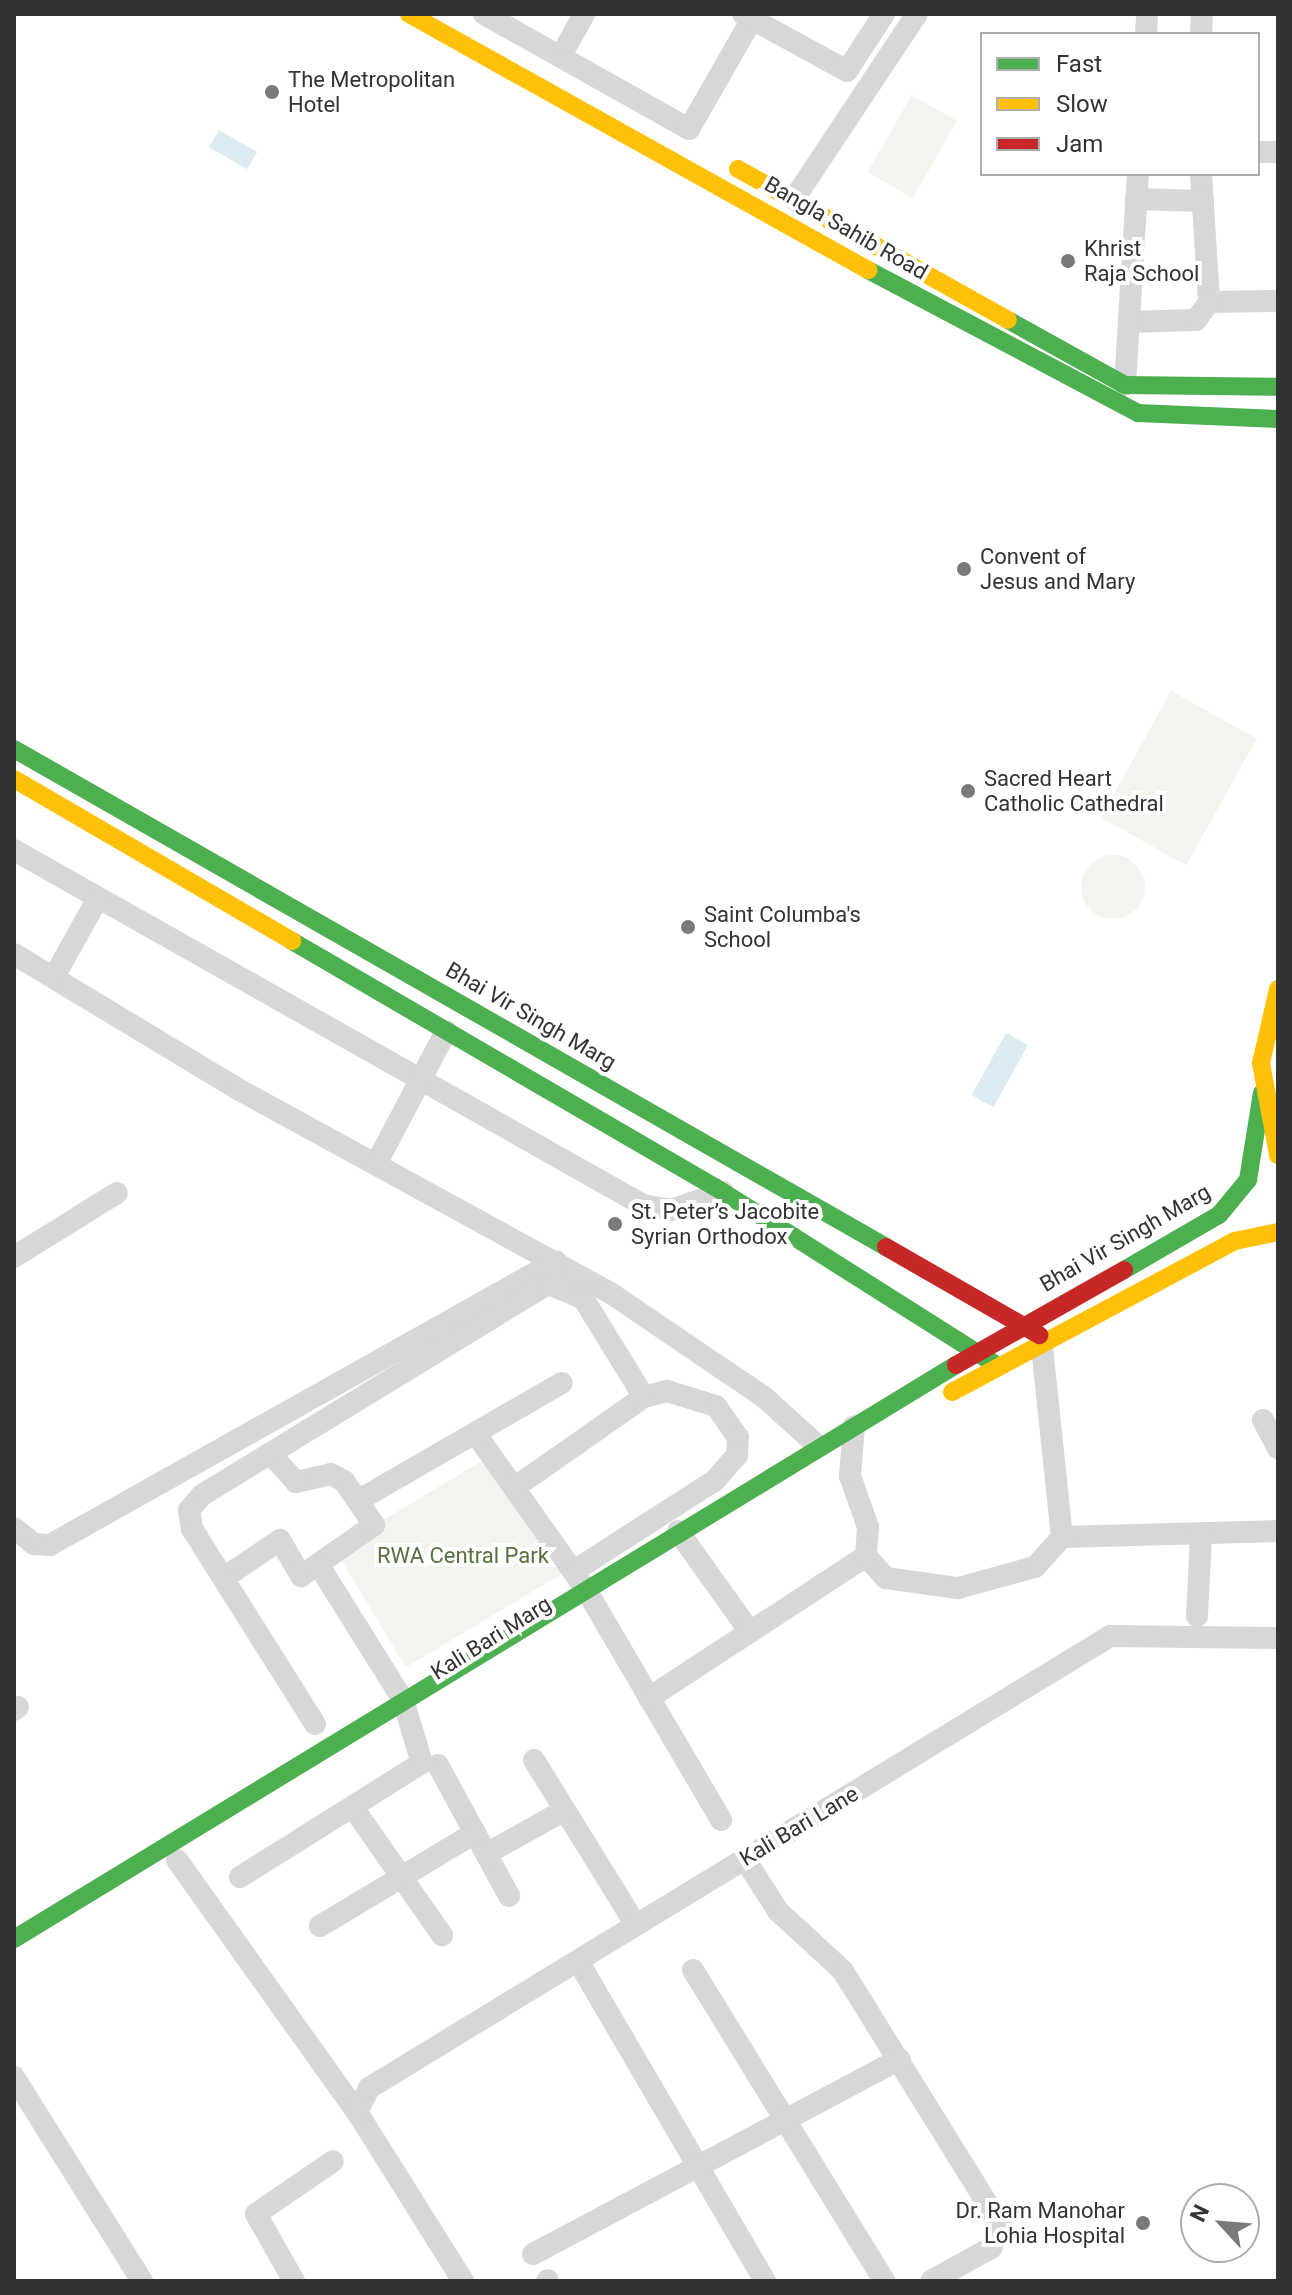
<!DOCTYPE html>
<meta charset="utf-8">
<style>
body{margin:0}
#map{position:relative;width:1292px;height:2295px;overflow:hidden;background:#fff;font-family:Roboto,sans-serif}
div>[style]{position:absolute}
.green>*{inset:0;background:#f1f5ed;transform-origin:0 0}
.round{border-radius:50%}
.water>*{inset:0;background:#ddebf3;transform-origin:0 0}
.street>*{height:22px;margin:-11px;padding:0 11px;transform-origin:11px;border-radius:11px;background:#d7d7d7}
.fast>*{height:18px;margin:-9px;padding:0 9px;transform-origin:9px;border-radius:9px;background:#4caf50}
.slow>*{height:18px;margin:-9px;padding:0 9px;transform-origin:9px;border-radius:9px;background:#ffc107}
.jam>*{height:18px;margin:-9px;padding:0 9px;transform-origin:9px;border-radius:9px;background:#c62828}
.dots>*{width:22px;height:22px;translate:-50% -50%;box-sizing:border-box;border:4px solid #fff;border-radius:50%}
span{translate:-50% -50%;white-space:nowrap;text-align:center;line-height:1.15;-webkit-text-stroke:8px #fff;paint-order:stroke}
.poi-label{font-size:22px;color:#333}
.left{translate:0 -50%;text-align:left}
.right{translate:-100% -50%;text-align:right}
.street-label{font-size:22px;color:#333}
.park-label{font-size:22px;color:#56703f}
.frame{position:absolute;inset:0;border:16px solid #333;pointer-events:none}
.legend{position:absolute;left:980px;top:32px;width:280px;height:144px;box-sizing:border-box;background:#fff;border:2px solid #adadad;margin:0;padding:10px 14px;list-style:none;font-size:24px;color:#333}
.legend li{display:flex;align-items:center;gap:16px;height:40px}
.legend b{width:40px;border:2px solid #adadad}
.north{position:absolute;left:1180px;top:2183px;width:80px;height:80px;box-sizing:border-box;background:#fff;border:2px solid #adadad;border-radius:50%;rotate:296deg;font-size:22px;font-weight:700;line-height:32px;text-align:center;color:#333}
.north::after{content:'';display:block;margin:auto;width:28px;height:36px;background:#7a7a7a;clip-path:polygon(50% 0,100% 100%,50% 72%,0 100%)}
</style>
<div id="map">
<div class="green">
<div style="left:912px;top:95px;width:52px;height:89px;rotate:30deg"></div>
<div style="left:1171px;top:691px;width:98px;height:145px;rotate:29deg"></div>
<div class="round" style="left:1081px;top:855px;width:64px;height:64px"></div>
<div style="left:495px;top:1453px;width:138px;height:187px;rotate:59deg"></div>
</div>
<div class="water">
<div style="left:219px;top:130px;width:44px;height:20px;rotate:30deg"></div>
<div style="left:1006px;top:1033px;width:25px;height:71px;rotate:29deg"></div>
</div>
<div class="street">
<div style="left:484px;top:14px;width:235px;rotate:29.3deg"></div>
<div style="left:689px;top:129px;width:127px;rotate:-60.2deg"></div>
<div style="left:752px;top:19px;width:10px;rotate:-151deg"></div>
<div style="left:752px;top:19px;width:108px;rotate:28.7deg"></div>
<div style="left:847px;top:71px;width:68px;rotate:-57deg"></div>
<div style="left:1146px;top:34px;width:20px;rotate:-87deg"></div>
<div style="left:1201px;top:34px;width:20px;rotate:-87deg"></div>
<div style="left:567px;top:45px;width:35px;rotate:-61deg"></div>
<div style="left:1258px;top:152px;width:20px"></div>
<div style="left:1201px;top:174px;width:128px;rotate:86.4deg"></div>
<div style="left:1209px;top:302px;width:69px;rotate:-0.8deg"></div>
<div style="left:794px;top:199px;width:222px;rotate:-56.4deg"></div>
<div style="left:1136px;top:199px;width:67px;rotate:1.7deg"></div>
<div style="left:1129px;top:322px;width:67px;rotate:-1.7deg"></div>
<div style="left:1196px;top:320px;width:22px;rotate:-54deg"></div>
<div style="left:1125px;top:385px;width:211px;rotate:-86.5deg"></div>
<div style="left:14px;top:850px;width:722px;rotate:29.44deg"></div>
<div style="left:643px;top:1205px;width:28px;rotate:10deg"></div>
<div style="left:671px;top:1210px;width:55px;rotate:-19.1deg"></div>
<div style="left:14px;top:954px;width:259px;rotate:31.1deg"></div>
<div style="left:236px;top:1088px;width:425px;rotate:28.7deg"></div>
<div style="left:609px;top:1292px;width:187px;rotate:34.1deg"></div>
<div style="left:764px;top:1397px;width:72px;rotate:42.2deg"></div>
<div style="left:55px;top:975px;width:88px;rotate:-60.8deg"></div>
<div style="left:376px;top:1164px;width:150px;rotate:-62.2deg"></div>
<div style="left:14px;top:1257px;width:121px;rotate:-31.9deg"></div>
<div style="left:1042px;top:1347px;width:191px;rotate:84deg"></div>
<div style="left:1062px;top:1537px;width:216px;rotate:-1.6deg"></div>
<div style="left:1263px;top:1420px;width:32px;rotate:62deg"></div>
<div style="left:478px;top:1437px;width:185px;rotate:54.7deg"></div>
<div style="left:585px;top:1588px;width:269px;rotate:59.6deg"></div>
<div style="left:514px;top:1488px;width:159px;rotate:-35deg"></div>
<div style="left:644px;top:1397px;width:24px;rotate:-15deg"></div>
<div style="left:667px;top:1391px;width:51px;rotate:17deg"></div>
<div style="left:716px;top:1406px;width:38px;rotate:55deg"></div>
<div style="left:738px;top:1437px;width:18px;rotate:93deg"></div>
<div style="left:737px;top:1455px;width:35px;rotate:131deg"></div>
<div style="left:714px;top:1481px;width:166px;rotate:147.3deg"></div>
<div style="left:359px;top:1500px;width:234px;rotate:-30deg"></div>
<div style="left:14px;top:1528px;width:26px;rotate:39deg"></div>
<div style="left:34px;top:1544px;width:16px;rotate:4deg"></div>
<div style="left:50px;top:1545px;width:580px;rotate:-29.3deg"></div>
<div style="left:678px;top:1531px;width:124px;rotate:54.5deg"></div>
<div style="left:866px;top:1556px;width:30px;rotate:48deg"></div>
<div style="left:886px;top:1578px;width:73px;rotate:7.9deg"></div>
<div style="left:958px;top:1588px;width:80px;rotate:-15.3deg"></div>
<div style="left:1035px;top:1567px;width:40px;rotate:-48deg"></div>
<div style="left:225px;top:1577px;width:66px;rotate:-33.9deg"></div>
<div style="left:280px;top:1540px;width:42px;rotate:59.7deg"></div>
<div style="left:301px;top:1576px;width:89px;rotate:-34.9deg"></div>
<div style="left:374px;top:1525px;width:53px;rotate:-124.3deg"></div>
<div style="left:344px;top:1481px;width:15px;rotate:-152deg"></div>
<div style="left:331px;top:1474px;width:36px;rotate:167deg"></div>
<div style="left:296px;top:1482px;width:38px;rotate:-132deg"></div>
<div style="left:1197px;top:1616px;width:83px;rotate:-87.2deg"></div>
<div style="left:649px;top:1698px;width:259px;rotate:-33.2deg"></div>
<div style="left:866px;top:1556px;width:29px;rotate:-86deg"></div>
<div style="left:868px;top:1527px;width:54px;rotate:-109.4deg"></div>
<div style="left:850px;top:1476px;width:50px;rotate:-85.4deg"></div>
<div style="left:14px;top:1710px;width:5px;rotate:-37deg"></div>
<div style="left:315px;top:1724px;width:231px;rotate:-122.2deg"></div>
<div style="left:192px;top:1529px;width:19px;rotate:-99deg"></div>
<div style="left:189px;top:1510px;width:20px;rotate:-49deg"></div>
<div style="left:202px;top:1495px;width:405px;rotate:-31.4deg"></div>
<div style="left:548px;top:1284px;width:38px;rotate:22deg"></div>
<div style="left:583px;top:1298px;width:116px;rotate:58.4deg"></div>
<div style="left:534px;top:1760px;width:194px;rotate:58.3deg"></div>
<div style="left:438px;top:1765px;width:149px;rotate:61.5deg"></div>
<div style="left:354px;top:1809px;width:154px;rotate:55.1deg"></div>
<div style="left:486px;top:1854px;width:90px;rotate:-29.1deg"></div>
<div style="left:745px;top:1859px;width:62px;rotate:57.6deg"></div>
<div style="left:778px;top:1911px;width:88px;rotate:42.7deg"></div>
<div style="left:843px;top:1971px;width:300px;rotate:58.2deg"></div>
<div style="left:1001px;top:2226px;width:24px;rotate:114deg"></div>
<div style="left:991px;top:2248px;width:68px;rotate:151.2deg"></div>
<div style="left:177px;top:1860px;width:310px;rotate:54.5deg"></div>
<div style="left:357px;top:2112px;width:199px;rotate:57.9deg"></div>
<div style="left:240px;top:1877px;width:215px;rotate:-32.1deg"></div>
<div style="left:422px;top:1763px;width:66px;rotate:-106.8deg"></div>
<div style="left:403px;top:1700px;width:160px;rotate:-122deg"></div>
<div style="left:320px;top:1926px;width:181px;rotate:-31deg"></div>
<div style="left:578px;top:1961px;width:371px;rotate:59.7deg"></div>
<div style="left:693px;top:1970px;width:365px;rotate:58.4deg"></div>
<div style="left:14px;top:2077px;width:241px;rotate:57.9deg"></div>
<div style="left:357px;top:2112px;width:27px;rotate:-63deg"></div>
<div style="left:369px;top:2088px;width:868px;rotate:-31.38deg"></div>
<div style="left:1110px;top:1636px;width:168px;rotate:0.7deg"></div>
<div style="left:533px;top:2254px;width:415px;rotate:-28deg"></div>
<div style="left:294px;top:2281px;width:77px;rotate:-119.6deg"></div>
<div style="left:256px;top:2214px;width:93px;rotate:-34.5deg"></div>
<div style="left:547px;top:2281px;width:1px;rotate:-45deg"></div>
</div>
<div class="fast">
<div style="left:868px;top:270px;width:306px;rotate:27.9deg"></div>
<div style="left:1138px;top:413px;width:140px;rotate:2.5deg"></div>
<div style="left:1008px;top:320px;width:134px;rotate:29.1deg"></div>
<div style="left:1125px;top:385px;width:153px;rotate:0.7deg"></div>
<div style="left:14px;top:749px;width:1004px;rotate:29.73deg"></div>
<div style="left:292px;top:941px;width:489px;rotate:30.2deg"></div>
<div style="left:715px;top:1187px;width:329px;rotate:32.3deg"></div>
<div style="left:1124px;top:1270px;width:110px;rotate:-30.1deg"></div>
<div style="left:1219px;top:1215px;width:45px;rotate:-50.4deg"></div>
<div style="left:1248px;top:1180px;width:88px;rotate:-80.9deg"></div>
<div style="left:14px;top:1939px;width:1103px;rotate:-31.36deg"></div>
</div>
<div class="slow">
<div style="left:409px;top:14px;width:526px;rotate:29.15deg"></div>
<div style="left:738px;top:169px;width:309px;rotate:29.2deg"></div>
<div style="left:14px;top:779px;width:322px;rotate:30.2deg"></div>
<div style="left:1278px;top:989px;width:76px;rotate:102.9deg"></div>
<div style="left:1261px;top:1063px;width:94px;rotate:79.5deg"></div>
<div style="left:952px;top:1392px;width:321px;rotate:-28.1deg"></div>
<div style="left:1235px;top:1241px;width:44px;rotate:-11.8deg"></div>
</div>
<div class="jam">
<div style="left:886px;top:1247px;width:177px;rotate:29.9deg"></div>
<div style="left:956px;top:1365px;width:193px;rotate:-29.5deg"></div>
</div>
<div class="dots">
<div style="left:272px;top:92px;background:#7a7a7a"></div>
<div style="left:1068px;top:261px;background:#7a7a7a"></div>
<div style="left:964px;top:569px;background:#7a7a7a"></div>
<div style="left:968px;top:791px;background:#7a7a7a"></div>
<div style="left:688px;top:927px;background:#7a7a7a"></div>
<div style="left:615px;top:1224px;background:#7a7a7a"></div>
<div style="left:1143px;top:2223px;background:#7a7a7a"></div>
</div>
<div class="poi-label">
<span class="left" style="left:288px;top:92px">The Metropolitan<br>Hotel</span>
<span class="left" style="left:1084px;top:261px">Khrist<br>Raja School</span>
<span class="left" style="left:980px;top:569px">Convent of<br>Jesus and Mary</span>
<span class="left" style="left:984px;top:791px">Sacred Heart<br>Catholic Cathedral</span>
<span class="left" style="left:704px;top:927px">Saint Columba's<br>School</span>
<span class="left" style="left:631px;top:1224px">St. Peter’s Jacobite<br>Syrian Orthodox</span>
<span class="right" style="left:1125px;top:2223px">Dr. Ram Manohar<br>Lohia Hospital</span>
</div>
<div class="street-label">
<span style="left:846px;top:228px;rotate:30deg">Bangla Sahib Road</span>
<span style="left:531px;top:1016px;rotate:30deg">Bhai Vir Singh Marg</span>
<span style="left:1125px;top:1238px;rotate:-30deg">Bhai Vir Singh Marg</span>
<span style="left:491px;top:1638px;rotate:-32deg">Kali Bari Marg</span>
<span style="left:799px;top:1826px;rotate:-31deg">Kali Bari Lane</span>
</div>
<div class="park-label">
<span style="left:463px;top:1556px">RWA Central Park</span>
</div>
<div class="frame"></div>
<ul class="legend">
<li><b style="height:10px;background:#4caf50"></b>Fast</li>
<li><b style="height:10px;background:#ffc107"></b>Slow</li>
<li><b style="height:10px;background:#c62828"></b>Jam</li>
</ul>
<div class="north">N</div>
</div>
